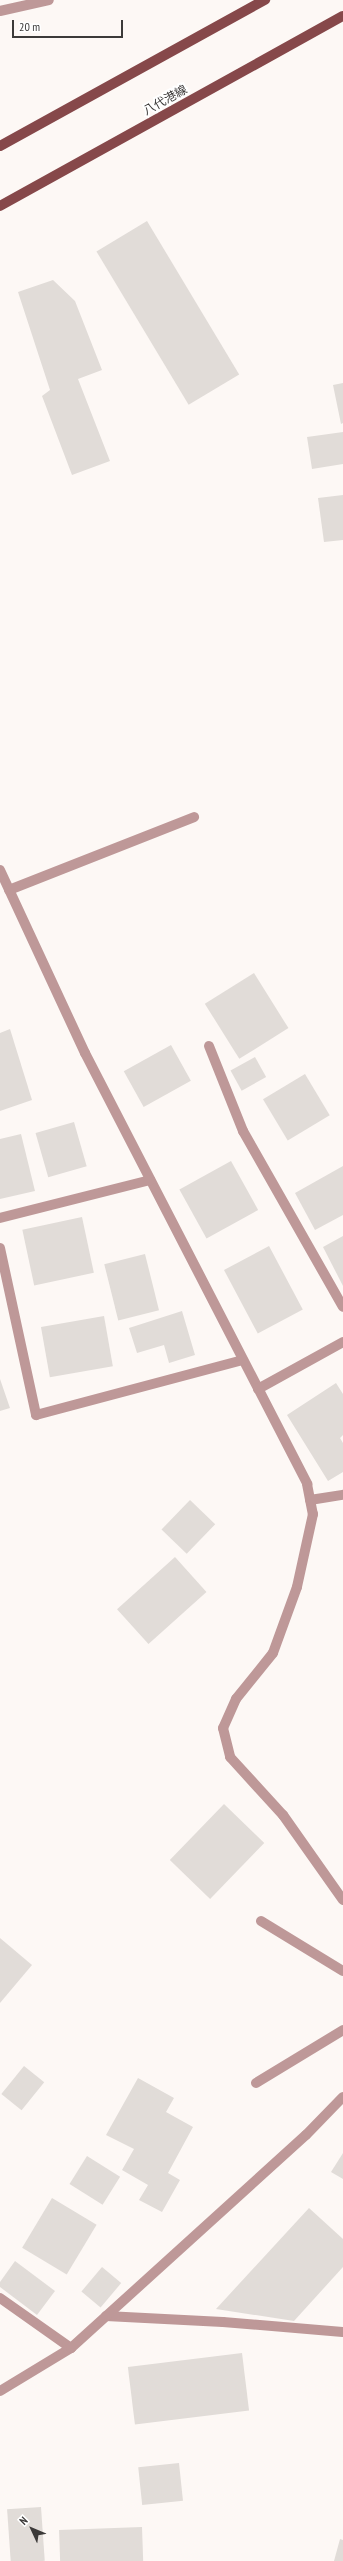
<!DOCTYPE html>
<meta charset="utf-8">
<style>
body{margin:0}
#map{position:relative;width:343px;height:2561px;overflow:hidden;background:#fdf8f5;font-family:"PT Sans Narrow","Noto Sans JP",sans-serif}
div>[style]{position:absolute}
.building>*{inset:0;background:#e1dcd8;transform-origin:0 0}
.minor>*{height:10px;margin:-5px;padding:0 5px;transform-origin:5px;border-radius:5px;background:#be9898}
.major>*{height:10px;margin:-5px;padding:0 5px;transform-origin:5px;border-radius:5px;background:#86484a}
span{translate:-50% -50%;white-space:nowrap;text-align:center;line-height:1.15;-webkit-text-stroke:4px #fff;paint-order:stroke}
.street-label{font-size:12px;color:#3c3a39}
.north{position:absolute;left:12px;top:2509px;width:40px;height:40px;-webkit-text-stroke:3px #fff;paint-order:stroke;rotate:314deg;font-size:11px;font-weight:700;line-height:16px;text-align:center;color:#3c3a39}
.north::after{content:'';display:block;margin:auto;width:14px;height:18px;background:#3c3a39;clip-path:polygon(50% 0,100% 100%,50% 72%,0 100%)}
.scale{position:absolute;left:12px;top:20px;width:111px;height:18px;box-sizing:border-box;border:2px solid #3c3a39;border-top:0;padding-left:5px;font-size:12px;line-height:14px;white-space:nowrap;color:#3c3a39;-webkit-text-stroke:3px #fff;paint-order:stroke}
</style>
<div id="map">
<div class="building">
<div style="left:147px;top:221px;width:179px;height:59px;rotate:59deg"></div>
<div style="clip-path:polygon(53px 280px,75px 301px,102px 370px,78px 379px,110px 461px,72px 475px,42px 396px,50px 390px,18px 292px)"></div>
<div style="clip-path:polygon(343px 383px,343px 423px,341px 424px,333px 385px)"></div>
<div style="clip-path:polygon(343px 432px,343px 464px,312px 469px,307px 437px)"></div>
<div style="clip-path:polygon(343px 495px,343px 540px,324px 542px,318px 498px)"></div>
<div style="left:254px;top:973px;width:65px;height:58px;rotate:58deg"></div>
<div style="clip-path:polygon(10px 1029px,32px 1100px,0 1111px,0 1033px)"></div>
<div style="left:171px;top:1045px;width:41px;height:54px;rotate:61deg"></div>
<div style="left:255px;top:1057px;width:23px;height:28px;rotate:61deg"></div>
<div style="left:305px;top:1074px;width:48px;height:49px;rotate:59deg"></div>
<div style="left:74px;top:1122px;width:46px;height:40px;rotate:74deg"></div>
<div style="clip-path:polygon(21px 1134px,35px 1191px,0 1199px,0 1139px)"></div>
<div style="left:231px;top:1161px;width:56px;height:59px;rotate:61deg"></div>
<div style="clip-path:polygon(343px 1166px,343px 1215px,315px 1230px,295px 1193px)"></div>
<div style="left:82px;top:1217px;width:57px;height:61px;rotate:78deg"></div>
<div style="clip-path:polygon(343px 1236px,343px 1286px,323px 1247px)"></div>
<div style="left:269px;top:1246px;width:72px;height:51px;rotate:62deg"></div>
<div style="left:145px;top:1254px;width:58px;height:42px;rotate:76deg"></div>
<div style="clip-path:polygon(182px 1311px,195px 1355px,169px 1363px,164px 1345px,137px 1353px,129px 1328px)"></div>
<div style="left:104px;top:1316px;width:51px;height:64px;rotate:80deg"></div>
<div style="clip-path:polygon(0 1379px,10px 1408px,0 1411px)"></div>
<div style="clip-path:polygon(336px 1383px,343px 1394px,343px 1435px,340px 1438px,343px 1443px,343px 1472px,328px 1481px,287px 1415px)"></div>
<div style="left:190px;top:1500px;width:35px;height:41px;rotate:44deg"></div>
<div style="left:175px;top:1557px;width:47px;height:78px;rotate:48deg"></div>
<div style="left:224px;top:1804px;width:56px;height:78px;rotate:44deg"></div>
<div style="clip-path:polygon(0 1938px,32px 1965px,0 2003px)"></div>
<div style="left:24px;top:2066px;width:26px;height:36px;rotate:39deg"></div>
<div style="clip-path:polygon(138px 2078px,174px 2098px,166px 2112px,193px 2127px,168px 2173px,180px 2180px,162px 2212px,139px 2200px,148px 2185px,122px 2170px,134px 2149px,106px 2135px)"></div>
<div style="clip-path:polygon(343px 2153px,343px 2179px,331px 2172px)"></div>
<div style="left:87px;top:2156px;width:39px;height:33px;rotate:32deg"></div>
<div style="left:52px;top:2198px;width:52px;height:58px;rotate:31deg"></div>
<div style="clip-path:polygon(309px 2208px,343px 2239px,343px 2267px,294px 2321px,216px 2309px)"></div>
<div style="clip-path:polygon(15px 2261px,55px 2291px,37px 2315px,0 2287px,0 2282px)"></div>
<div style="left:102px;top:2267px;width:25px;height:32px;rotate:40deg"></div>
<div style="left:242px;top:2353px;width:58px;height:115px;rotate:83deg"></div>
<div style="left:179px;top:2463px;width:38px;height:41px;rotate:84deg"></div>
<div style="left:41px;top:2507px;width:54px;height:34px;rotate:86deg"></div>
<div style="left:142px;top:2527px;width:34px;height:83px;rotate:88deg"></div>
<div style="clip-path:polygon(340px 2539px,343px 2540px,343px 2561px,334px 2561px)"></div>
</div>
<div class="minor">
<div style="left:0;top:11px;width:50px;rotate:-12.7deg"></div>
<div style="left:0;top:870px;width:202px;rotate:65.1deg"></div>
<div style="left:85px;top:1053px;width:485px;rotate:62.7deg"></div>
<div style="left:307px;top:1484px;width:31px;rotate:79deg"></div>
<div style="left:313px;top:1514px;width:75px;rotate:102.4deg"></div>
<div style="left:297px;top:1587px;width:70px;rotate:110deg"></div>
<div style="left:273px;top:1653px;width:59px;rotate:128.8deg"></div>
<div style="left:236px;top:1699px;width:32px;rotate:114deg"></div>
<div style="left:223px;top:1728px;width:30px;rotate:76deg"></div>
<div style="left:230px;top:1757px;width:79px;rotate:47.6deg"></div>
<div style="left:283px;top:1815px;width:104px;rotate:54.8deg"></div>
<div style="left:9px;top:890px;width:199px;rotate:-21.5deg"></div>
<div style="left:209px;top:1046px;width:92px;rotate:68.2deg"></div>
<div style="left:243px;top:1131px;width:202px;rotate:60.4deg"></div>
<div style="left:0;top:1218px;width:155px;rotate:-14.2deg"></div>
<div style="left:0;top:1248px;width:171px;rotate:77.8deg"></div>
<div style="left:36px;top:1415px;width:214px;rotate:-14.9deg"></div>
<div style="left:258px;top:1389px;width:97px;rotate:-28.9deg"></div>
<div style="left:310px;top:1500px;width:33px;rotate:-9deg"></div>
<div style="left:261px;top:1921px;width:96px;rotate:31.4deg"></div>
<div style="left:256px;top:2083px;width:102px;rotate:-31.3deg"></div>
<div style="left:0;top:2298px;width:87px;rotate:35.2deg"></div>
<div style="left:106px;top:2316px;width:117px;rotate:2.9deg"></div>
<div style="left:223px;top:2322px;width:120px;rotate:4.8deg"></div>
<div style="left:0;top:2391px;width:83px;rotate:-31.2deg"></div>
<div style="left:71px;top:2348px;width:317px;rotate:-42.2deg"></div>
<div style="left:306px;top:2135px;width:53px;rotate:-45.8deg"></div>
</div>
<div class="major">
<div style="left:0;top:146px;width:303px;rotate:-28.9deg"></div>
<div style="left:0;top:206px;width:392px;rotate:-29deg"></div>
</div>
<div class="street-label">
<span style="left:165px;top:100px;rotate:-29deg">八代港線</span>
</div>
<div class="north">N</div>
<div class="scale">20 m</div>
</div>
